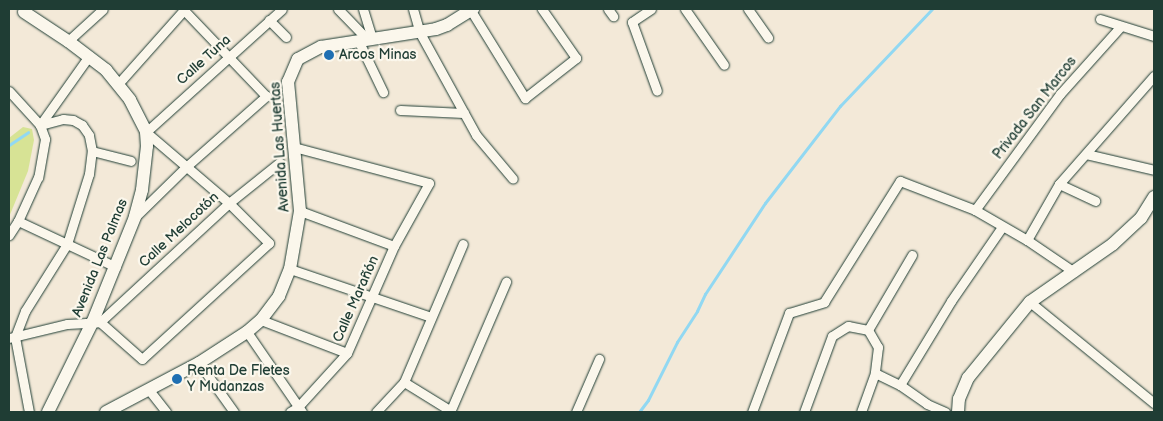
<!DOCTYPE html>
<html>
<head>
<meta charset="utf-8">
<style>
	body { margin:0 }
	#map { position:relative; width:1163px; height:421px; overflow:hidden; background:#f3e9d8; font-family:"Balsamiq Sans",sans-serif }
	div>[style] { position:absolute }
	.green>* { inset:0; background:#d7e395 }
	.stream>* { height:3px; margin:-1.5px; padding:0 1.5px; transform-origin:1.5px; border-radius:1.5px; background:#91d8f2 }
	.roads { filter:drop-shadow(0 0 1px #1f3d34) drop-shadow(0 0 1px #1f3d34) }
	.street>* { height:9px; margin:-4.5px; padding:0 4.5px; transform-origin:4.5px; border-radius:4.5px; background:#fbf7ec }
	.secondary>* { height:12px; margin:-6px; padding:0 6px; transform-origin:6px; border-radius:6px; background:#fbf7ec }
	.dots>* { width:14px; height:14px; translate:-50% -50%; box-sizing:border-box; border:2px solid #fbf7ec; border-radius:50% }
	span { translate:-50% -50%; white-space:nowrap; text-align:center; line-height:1.15; -webkit-text-stroke:4.5px #fbf7ec; paint-order:stroke }
	.poi-label { font-size:14px; color:#1f3d34 }
	.left { translate:0 -50%; text-align:left }
	.street-label { font-size:14px; color:#1f3d34 }
	.frame { position:absolute; inset:0; border:10px solid #1f3d34; pointer-events:none }
</style>
</head>
<body>
<div id="map">
	<div class="green">
		<div style="clip-path:polygon(23px 127px,32px 129px,34px 140px,28px 171px,9px 217px,9px 138px)"></div>
	</div>
	<div class="stream">
		<div style="left:9px;top:145px;width:23px;rotate:-34deg"></div>
		<div style="left:639px;top:412px;width:15px;rotate:-53deg"></div>
		<div style="left:648px;top:400px;width:65px;rotate:-63.4deg"></div>
		<div style="left:677px;top:342px;width:37px;rotate:-57deg"></div>
		<div style="left:697px;top:311px;width:19px;rotate:-65deg"></div>
		<div style="left:705px;top:294px;width:109px;rotate:-56.6deg"></div>
		<div style="left:765px;top:203px;width:123px;rotate:-52.3deg"></div>
		<div style="left:840px;top:106px;width:134px;rotate:-46.5deg"></div>
	</div>
	<div class="roads">
		<div class="street">
			<div style="left:338px;top:9px;width:42px;rotate:46deg"></div>
			<div style="left:363px;top:9px;width:30px;rotate:73deg"></div>
			<div style="left:413px;top:9px;width:25px;rotate:74deg"></div>
			<div style="left:420px;top:33px;width:116px;rotate:61.2deg"></div>
			<div style="left:476px;top:135px;width:57px;rotate:49.9deg"></div>
			<div style="left:470px;top:9px;width:105px;rotate:58.3deg"></div>
			<div style="left:525px;top:98px;width:65px;rotate:-38.1deg"></div>
			<div style="left:576px;top:58px;width:60px;rotate:-124.8deg"></div>
			<div style="left:608px;top:9px;width:9px;rotate:54deg"></div>
			<div style="left:651px;top:9px;width:23px;rotate:146deg"></div>
			<div style="left:632px;top:22px;width:73px;rotate:70.1deg"></div>
			<div style="left:685px;top:9px;width:68px;rotate:55.1deg"></div>
			<div style="left:748px;top:9px;width:35px;rotate:55deg"></div>
			<div style="left:1100px;top:19px;width:57px;rotate:17.5deg"></div>
			<div style="left:269px;top:20px;width:24px;rotate:45deg"></div>
			<div style="left:358px;top:40px;width:58px;rotate:64.3deg"></div>
			<div style="left:68px;top:41px;width:47px;rotate:-42.4deg"></div>
			<div style="left:118px;top:84px;width:99px;rotate:-48.3deg"></div>
			<div style="left:9px;top:91px;width:46px;rotate:47.6deg"></div>
			<div style="left:40px;top:125px;width:15px;rotate:70deg"></div>
			<div style="left:45px;top:139px;width:39px;rotate:100deg"></div>
			<div style="left:38px;top:177px;width:48px;rotate:114.4deg"></div>
			<div style="left:18px;top:221px;width:17px;rotate:123deg"></div>
			<div style="left:400px;top:110px;width:64px;rotate:2.7deg"></div>
			<div style="left:40px;top:125px;width:85px;rotate:-54.6deg"></div>
			<div style="left:92px;top:151px;width:40px;rotate:14.4deg"></div>
			<div style="left:1086px;top:154px;width:70px;rotate:13.2deg"></div>
			<div style="left:1059px;top:184px;width:40px;rotate:25deg"></div>
			<div style="left:975px;top:210px;width:144px;rotate:-53.8deg"></div>
			<div style="left:1060px;top:94px;width:91px;rotate:-48.1deg"></div>
			<div style="left:300px;top:211px;width:100px;rotate:20.4deg"></div>
			<div style="left:136px;top:216px;width:71px;rotate:-44.4deg"></div>
			<div style="left:187px;top:166px;width:106px;rotate:-41.5deg"></div>
			<div style="left:266px;top:96px;width:120px;rotate:-133.7deg"></div>
			<div style="left:18px;top:221px;width:108px;rotate:25.1deg"></div>
			<div style="left:1027px;top:240px;width:64px;rotate:-60.3deg"></div>
			<div style="left:1059px;top:184px;width:144px;rotate:-48.7deg"></div>
			<div style="left:290px;top:269px;width:149px;rotate:18.8deg"></div>
			<div style="left:1030px;top:302px;width:160px;rotate:39.2deg"></div>
			<div style="left:261px;top:320px;width:92px;rotate:21deg"></div>
			<div style="left:100px;top:322px;width:176px;rotate:-42.7deg"></div>
			<div style="left:229px;top:203px;width:65px;rotate:-38.8deg"></div>
			<div style="left:868px;top:330px;width:87px;rotate:-59.6deg"></div>
			<div style="left:247px;top:332px;width:97px;rotate:55.5deg"></div>
			<div style="left:9px;top:338px;width:60px;rotate:-13.6deg"></div>
			<div style="left:67px;top:324px;width:33px;rotate:-3deg"></div>
			<div style="left:100px;top:322px;width:56px;rotate:41.4deg"></div>
			<div style="left:142px;top:359px;width:172px;rotate:-42.4deg"></div>
			<div style="left:269px;top:243px;width:57px;rotate:-135deg"></div>
			<div style="left:229px;top:203px;width:109px;rotate:-139.5deg"></div>
			<div style="left:146px;top:132px;width:183px;rotate:-42.1deg"></div>
			<div style="left:199px;top:363px;width:60px;rotate:54.5deg"></div>
			<div style="left:875px;top:373px;width:28px;rotate:26deg"></div>
			<div style="left:900px;top:385px;width:33px;rotate:35deg"></div>
			<div style="left:927px;top:404px;width:20px;rotate:24deg"></div>
			<div style="left:404px;top:382px;width:55px;rotate:31.7deg"></div>
			<div style="left:900px;top:385px;width:98px;rotate:-58.7deg"></div>
			<div style="left:951px;top:301px;width:90px;rotate:-55.4deg"></div>
			<div style="left:149px;top:390px;width:28px;rotate:52deg"></div>
			<div style="left:29px;top:412px;width:76px;rotate:-100.6deg"></div>
			<div style="left:15px;top:337px;width:28px;rotate:-69deg"></div>
			<div style="left:25px;top:311px;width:79px;rotate:-57.9deg"></div>
			<div style="left:67px;top:244px;width:73px;rotate:-72.6deg"></div>
			<div style="left:89px;top:174px;width:23px;rotate:-83deg"></div>
			<div style="left:92px;top:151px;width:16px;rotate:-101deg"></div>
			<div style="left:89px;top:135px;width:12px;rotate:-125deg"></div>
			<div style="left:82px;top:125px;width:10px;rotate:-151deg"></div>
			<div style="left:73px;top:120px;width:10px;rotate:-174deg"></div>
			<div style="left:63px;top:119px;width:24px;rotate:165deg"></div>
			<div style="left:290px;top:412px;width:8px;rotate:-30deg"></div>
			<div style="left:297px;top:408px;width:74px;rotate:-47.7deg"></div>
			<div style="left:347px;top:353px;width:117px;rotate:-66.3deg"></div>
			<div style="left:394px;top:246px;width:72px;rotate:-60.9deg"></div>
			<div style="left:429px;top:183px;width:140px;rotate:-165.1deg"></div>
			<div style="left:376px;top:412px;width:41px;rotate:-47deg"></div>
			<div style="left:404px;top:382px;width:150px;rotate:-66.9deg"></div>
			<div style="left:450px;top:412px;width:142px;rotate:-66.7deg"></div>
			<div style="left:576px;top:412px;width:58px;rotate:-66.5deg"></div>
			<div style="left:752px;top:412px;width:106px;rotate:-69.5deg"></div>
			<div style="left:789px;top:313px;width:37px;rotate:-17deg"></div>
			<div style="left:824px;top:302px;width:143px;rotate:-57.9deg"></div>
			<div style="left:900px;top:181px;width:80px;rotate:21.1deg"></div>
			<div style="left:975px;top:210px;width:60px;rotate:30deg"></div>
			<div style="left:1027px;top:240px;width:57px;rotate:34.2deg"></div>
			<div style="left:804px;top:412px;width:81px;rotate:-69.8deg"></div>
			<div style="left:832px;top:336px;width:19px;rotate:-32deg"></div>
			<div style="left:848px;top:326px;width:20px;rotate:11deg"></div>
			<div style="left:868px;top:330px;width:20px;rotate:60deg"></div>
			<div style="left:878px;top:347px;width:26px;rotate:97deg"></div>
			<div style="left:875px;top:373px;width:41px;rotate:109.7deg"></div>
		</div>
		<div class="secondary">
			<div style="left:24px;top:12px;width:53px;rotate:33.4deg"></div>
			<div style="left:68px;top:41px;width:48px;rotate:37.3deg"></div>
			<div style="left:106px;top:70px;width:38px;rotate:51deg"></div>
			<div style="left:130px;top:100px;width:36px;rotate:63deg"></div>
			<div style="left:146px;top:132px;width:14px;rotate:86deg"></div>
			<div style="left:147px;top:146px;width:44px;rotate:96.5deg"></div>
			<div style="left:142px;top:190px;width:28px;rotate:105deg"></div>
			<div style="left:135px;top:217px;width:112px;rotate:112deg"></div>
			<div style="left:93px;top:321px;width:102px;rotate:116.3deg"></div>
			<div style="left:106px;top:412px;width:105px;rotate:-27.8deg"></div>
			<div style="left:199px;top:363px;width:57px;rotate:-32.9deg"></div>
			<div style="left:247px;top:332px;width:18px;rotate:-41deg"></div>
			<div style="left:261px;top:320px;width:30px;rotate:-53deg"></div>
			<div style="left:279px;top:296px;width:29px;rotate:-68deg"></div>
			<div style="left:290px;top:269px;width:59px;rotate:-80.2deg"></div>
			<div style="left:300px;top:211px;width:130px;rotate:-95.3deg"></div>
			<div style="left:288px;top:82px;width:25px;rotate:-67deg"></div>
			<div style="left:298px;top:59px;width:26px;rotate:-28deg"></div>
			<div style="left:321px;top:47px;width:116px;rotate:-8.9deg"></div>
			<div style="left:436px;top:29px;width:12px;rotate:-20deg"></div>
			<div style="left:447px;top:25px;width:31px;rotate:-32deg"></div>
			<div style="left:958px;top:412px;width:13px;rotate:-86deg"></div>
			<div style="left:959px;top:399px;width:23px;rotate:-67deg"></div>
			<div style="left:968px;top:378px;width:98px;rotate:-50.8deg"></div>
			<div style="left:1030px;top:302px;width:101px;rotate:-34.9deg"></div>
			<div style="left:1113px;top:244px;width:38px;rotate:-43deg"></div>
			<div style="left:1141px;top:218px;width:25px;rotate:-58deg"></div>
		</div>
	</div>
	<div class="dots">
		<div style="left:329px;top:55px;background:#1f6fb2"></div>
		<div style="left:177px;top:379px;background:#1f6fb2"></div>
	</div>
	<div class="poi-label">
		<span class="left" style="left:339px;top:55px">Arcos Minas</span>
		<span class="left" style="left:187px;top:379px">Renta De Fletes<br>Y Mudanzas</span>
	</div>
	<div class="street-label">
		<span style="left:204px;top:60px;rotate:-42deg">Calle Tuna</span>
		<span style="left:1035px;top:108px;rotate:-52deg">Privada San Marcos</span>
		<span style="left:280px;top:147px;rotate:-94deg">Avenida Las Huertas</span>
		<span style="left:179px;top:230px;rotate:-43deg">Calle Melocotón</span>
		<span style="left:100px;top:258px;rotate:-68deg">Avenida Las Palmas</span>
		<span style="left:356px;top:299px;rotate:-66deg">Calle Marañón</span>
	</div>
	<div class="frame"></div>
</div>
</body>
</html>
